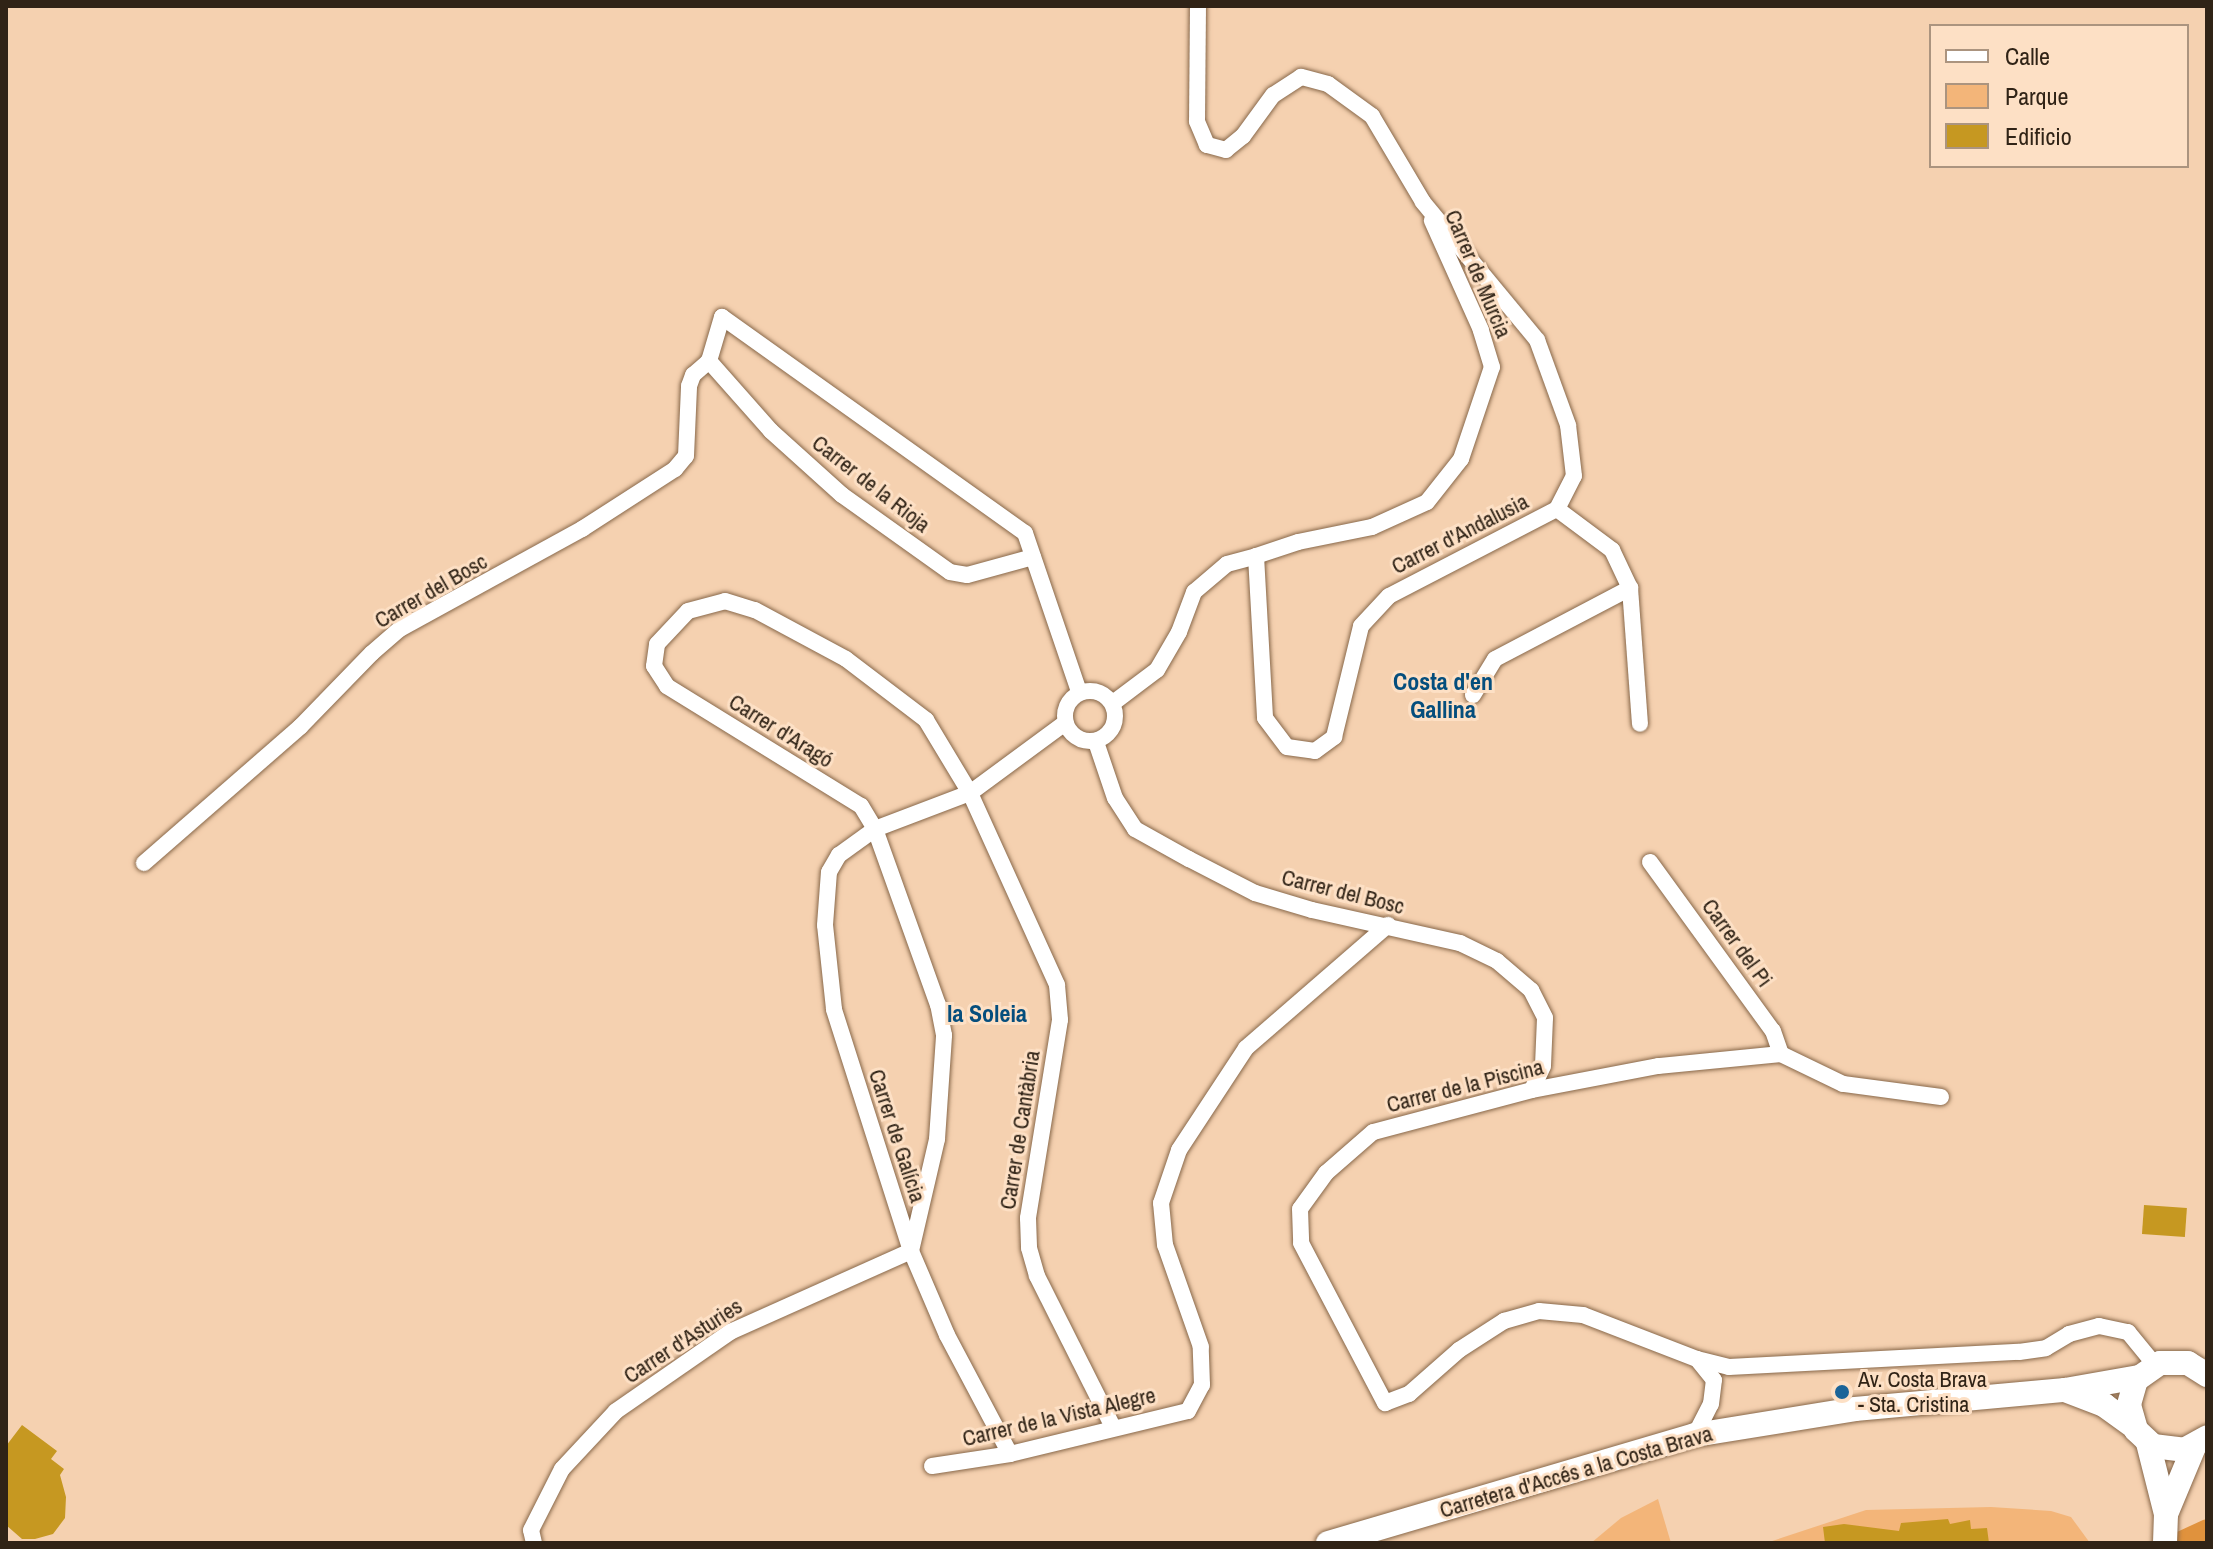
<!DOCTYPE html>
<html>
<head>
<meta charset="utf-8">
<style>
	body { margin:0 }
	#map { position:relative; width:2213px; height:1549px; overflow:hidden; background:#f5d1b0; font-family:"Archivo Narrow",sans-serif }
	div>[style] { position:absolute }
	.green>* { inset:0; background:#f3b579 }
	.forest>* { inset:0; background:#e0923d }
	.building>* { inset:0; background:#c69821; transform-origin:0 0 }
	.roads { filter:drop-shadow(0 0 2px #88684a) drop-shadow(0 0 2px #88684a) }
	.street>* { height:16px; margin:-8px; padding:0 8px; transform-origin:8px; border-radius:8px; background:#fff }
	.street>.ring { margin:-8px; padding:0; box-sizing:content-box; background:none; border:16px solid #fff; border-radius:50% }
	.secondary>* { height:24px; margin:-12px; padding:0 12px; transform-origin:12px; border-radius:12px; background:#fff }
	.dots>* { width:22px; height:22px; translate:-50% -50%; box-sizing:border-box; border:4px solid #fde0c5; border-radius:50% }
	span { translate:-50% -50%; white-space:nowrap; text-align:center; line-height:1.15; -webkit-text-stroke:6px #fde0c5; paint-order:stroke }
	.street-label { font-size:22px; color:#302316 }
	.poi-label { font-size:22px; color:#302316 }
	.left { translate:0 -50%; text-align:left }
	.neighbourhood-label { font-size:24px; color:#054e7d; font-weight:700 }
	.frame { position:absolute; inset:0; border:8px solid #302316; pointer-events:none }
	.legend { position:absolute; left:1929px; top:24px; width:260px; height:144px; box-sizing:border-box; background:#fde0c5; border:2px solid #ab947f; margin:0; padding:10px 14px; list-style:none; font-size:24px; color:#302316 }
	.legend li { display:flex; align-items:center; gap:16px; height:40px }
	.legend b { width:40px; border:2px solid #ab947f }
</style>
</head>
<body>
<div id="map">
	<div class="green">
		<div style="clip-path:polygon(1658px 1499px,1671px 1543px,1591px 1543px,1621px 1518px)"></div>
		<div style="clip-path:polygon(1991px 1507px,2051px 1511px,2071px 1517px,2090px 1543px,1766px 1543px,1866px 1510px)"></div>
	</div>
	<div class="forest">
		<div style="clip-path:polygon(2207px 1519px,2207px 1543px,2153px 1543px,2203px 1520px)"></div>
	</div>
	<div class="building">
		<div style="left:2144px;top:1205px;width:43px;height:29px;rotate:4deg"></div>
		<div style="clip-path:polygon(22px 1425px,57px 1451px,51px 1459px,64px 1469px,60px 1475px,66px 1497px,65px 1518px,53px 1534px,35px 1539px,22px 1539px,6px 1525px,6px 1446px)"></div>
		<div style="clip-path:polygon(1948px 1519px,1950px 1524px,1970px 1520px,1971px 1529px,1987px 1528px,1989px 1543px,1825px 1543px,1823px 1527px,1844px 1524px,1899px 1531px,1901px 1523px)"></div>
	</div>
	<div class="roads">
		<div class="street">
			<div style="left:1557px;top:509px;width:69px;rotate:36.7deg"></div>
			<div style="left:1612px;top:550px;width:42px;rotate:64.7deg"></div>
			<div style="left:1630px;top:588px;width:136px;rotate:85.8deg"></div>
			<div style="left:1256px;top:556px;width:44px;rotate:-18.4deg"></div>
			<div style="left:1298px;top:542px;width:76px;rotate:-11.5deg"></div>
			<div style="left:1372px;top:527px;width:60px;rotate:-24.4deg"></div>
			<div style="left:1427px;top:502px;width:55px;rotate:-51.7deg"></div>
			<div style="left:1461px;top:459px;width:97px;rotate:-71.4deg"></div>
			<div style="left:1492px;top:367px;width:39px;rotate:-107deg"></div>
			<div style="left:1481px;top:330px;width:120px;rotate:-114.2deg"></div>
			<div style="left:1033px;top:557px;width:68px;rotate:164.7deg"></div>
			<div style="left:967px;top:575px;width:17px;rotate:-170deg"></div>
			<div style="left:950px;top:572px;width:133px;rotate:-144.5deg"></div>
			<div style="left:842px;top:495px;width:96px;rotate:-138deg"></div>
			<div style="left:771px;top:431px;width:94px;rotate:-131.5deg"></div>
			<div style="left:709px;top:361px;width:46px;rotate:-73.5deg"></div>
			<div style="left:722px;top:317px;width:372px;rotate:35.5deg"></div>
			<div style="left:1025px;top:533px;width:168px;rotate:71.2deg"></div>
			<div class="ring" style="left:1065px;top:691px;width:34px;height:34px"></div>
			<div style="left:1473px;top:695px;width:42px;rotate:-58.6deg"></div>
			<div style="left:1495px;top:659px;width:153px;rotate:-27.7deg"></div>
			<div style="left:1113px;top:703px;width:55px;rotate:-36.9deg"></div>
			<div style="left:1157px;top:670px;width:44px;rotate:-59.9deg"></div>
			<div style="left:1179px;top:632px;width:43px;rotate:-69.4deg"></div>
			<div style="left:1194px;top:592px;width:43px;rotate:-40.3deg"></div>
			<div style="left:1227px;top:564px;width:30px;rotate:-15deg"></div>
			<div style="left:1256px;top:556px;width:162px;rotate:86.8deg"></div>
			<div style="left:1265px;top:718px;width:36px;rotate:53deg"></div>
			<div style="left:1287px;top:747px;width:28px;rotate:8deg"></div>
			<div style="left:1315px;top:751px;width:24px;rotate:-36deg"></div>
			<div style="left:1334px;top:737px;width:114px;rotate:-76.3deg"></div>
			<div style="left:1361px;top:626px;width:41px;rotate:-47deg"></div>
			<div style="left:1389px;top:596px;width:189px;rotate:-27.4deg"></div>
			<div style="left:1557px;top:509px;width:37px;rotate:-63deg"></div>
			<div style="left:1574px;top:476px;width:51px;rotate:-96.7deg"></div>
			<div style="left:1568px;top:425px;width:90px;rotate:-110deg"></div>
			<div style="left:1537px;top:340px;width:179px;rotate:-129.6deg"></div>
			<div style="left:1423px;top:202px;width:100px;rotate:-120.7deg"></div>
			<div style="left:1372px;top:116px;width:54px;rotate:-144deg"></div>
			<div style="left:1328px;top:84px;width:28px;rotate:-165deg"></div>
			<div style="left:1301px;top:77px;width:33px;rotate:147deg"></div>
			<div style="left:1273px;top:95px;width:51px;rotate:126.2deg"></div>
			<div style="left:1243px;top:136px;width:22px;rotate:141deg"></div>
			<div style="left:1226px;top:150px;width:20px;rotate:-165deg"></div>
			<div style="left:1207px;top:145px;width:26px;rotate:-113deg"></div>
			<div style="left:1197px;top:121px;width:115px;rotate:-89.5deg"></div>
			<div style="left:1096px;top:742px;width:59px;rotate:71.3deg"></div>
			<div style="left:1115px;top:798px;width:37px;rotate:57deg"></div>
			<div style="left:1135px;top:829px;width:62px;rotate:29.1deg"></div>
			<div style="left:1189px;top:859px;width:74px;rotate:27.3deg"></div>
			<div style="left:1255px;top:893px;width:59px;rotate:16.6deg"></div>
			<div style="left:1312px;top:910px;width:152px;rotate:12.6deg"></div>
			<div style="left:1460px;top:943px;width:41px;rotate:25.9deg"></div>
			<div style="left:1497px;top:961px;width:45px;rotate:40.5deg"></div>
			<div style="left:1531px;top:990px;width:31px;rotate:63deg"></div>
			<div style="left:1545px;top:1018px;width:48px;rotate:92.4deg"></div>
			<div style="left:1543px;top:1066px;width:26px;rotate:115deg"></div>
			<div style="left:1650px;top:862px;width:209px;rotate:54deg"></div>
			<div style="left:1773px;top:1031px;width:24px;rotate:71deg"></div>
			<div style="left:144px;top:863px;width:207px;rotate:-41.1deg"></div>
			<div style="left:300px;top:727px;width:103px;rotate:-45.8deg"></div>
			<div style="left:372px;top:653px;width:37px;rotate:-41deg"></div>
			<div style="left:400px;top:629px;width:208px;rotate:-28.8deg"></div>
			<div style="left:582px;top:529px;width:111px;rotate:-32.8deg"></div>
			<div style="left:675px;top:469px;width:17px;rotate:-50deg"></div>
			<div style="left:686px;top:456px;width:70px;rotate:-87.5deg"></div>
			<div style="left:689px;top:386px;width:12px;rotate:-70deg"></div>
			<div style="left:693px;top:375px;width:21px;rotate:-41deg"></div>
			<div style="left:1941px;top:1097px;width:99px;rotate:-172.4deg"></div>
			<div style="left:1843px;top:1084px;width:69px;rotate:-154.2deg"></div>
			<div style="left:1781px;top:1054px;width:124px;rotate:174.4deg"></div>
			<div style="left:1658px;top:1066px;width:128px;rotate:169.2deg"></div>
			<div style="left:1532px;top:1090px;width:164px;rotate:165.2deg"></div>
			<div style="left:1373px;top:1132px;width:62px;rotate:138.9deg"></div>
			<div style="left:1326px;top:1173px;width:44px;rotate:125.8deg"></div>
			<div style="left:1300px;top:1209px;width:34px;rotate:88deg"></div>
			<div style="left:1301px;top:1243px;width:181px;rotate:62.3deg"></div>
			<div style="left:1385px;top:1403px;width:26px;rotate:-21deg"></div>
			<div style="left:1409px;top:1394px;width:67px;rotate:-41.3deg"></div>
			<div style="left:1459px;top:1350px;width:54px;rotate:-32.8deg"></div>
			<div style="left:1504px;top:1321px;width:36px;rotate:-16deg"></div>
			<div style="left:1539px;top:1311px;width:44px;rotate:5.2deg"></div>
			<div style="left:1583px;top:1315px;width:122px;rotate:21.1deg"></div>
			<div style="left:1697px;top:1359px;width:33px;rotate:14deg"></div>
			<div style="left:1729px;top:1367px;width:290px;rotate:-3deg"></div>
			<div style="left:2019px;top:1352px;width:27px;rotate:-8deg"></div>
			<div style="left:2046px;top:1348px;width:27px;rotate:-31deg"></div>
			<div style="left:2069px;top:1334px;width:31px;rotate:-15deg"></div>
			<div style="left:2099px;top:1326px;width:30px;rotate:12deg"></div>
			<div style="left:2128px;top:1332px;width:43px;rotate:50.7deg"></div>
			<div style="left:1695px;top:1435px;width:35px;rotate:-63deg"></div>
			<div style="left:1711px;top:1404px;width:24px;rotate:-83deg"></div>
			<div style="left:1714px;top:1380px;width:27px;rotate:-129deg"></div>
			<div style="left:1010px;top:1454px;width:135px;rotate:-117.9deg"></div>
			<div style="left:947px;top:1335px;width:91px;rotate:-113.2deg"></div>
			<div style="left:911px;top:1251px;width:254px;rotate:-107.7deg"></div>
			<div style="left:834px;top:1009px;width:84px;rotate:-96.1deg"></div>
			<div style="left:825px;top:925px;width:53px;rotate:-85.7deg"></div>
			<div style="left:829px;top:872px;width:20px;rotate:-60deg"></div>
			<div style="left:839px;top:855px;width:44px;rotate:-35.8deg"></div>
			<div style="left:875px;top:829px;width:102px;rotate:-20.8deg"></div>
			<div style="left:970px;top:793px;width:118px;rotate:-36.4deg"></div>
			<div style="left:932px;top:1466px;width:79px;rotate:-8.7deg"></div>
			<div style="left:1010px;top:1454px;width:183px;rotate:-13.6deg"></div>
			<div style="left:1188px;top:1411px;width:30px;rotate:-62deg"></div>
			<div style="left:1202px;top:1385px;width:38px;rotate:-92deg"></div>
			<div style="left:1201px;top:1347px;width:108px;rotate:-109.4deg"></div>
			<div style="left:1165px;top:1245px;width:42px;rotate:-95.4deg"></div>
			<div style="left:1161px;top:1203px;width:56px;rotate:-71.2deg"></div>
			<div style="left:1179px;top:1150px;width:122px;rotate:-56.7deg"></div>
			<div style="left:1246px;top:1048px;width:188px;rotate:-40.9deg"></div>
			<div style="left:534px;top:1543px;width:13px;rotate:-103deg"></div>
			<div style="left:531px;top:1530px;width:68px;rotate:-63.1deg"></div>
			<div style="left:562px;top:1469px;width:79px;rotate:-47deg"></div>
			<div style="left:616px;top:1411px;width:139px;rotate:-34.7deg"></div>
			<div style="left:730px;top:1332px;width:198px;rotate:-24.1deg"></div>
			<div style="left:911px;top:1251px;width:115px;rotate:-76.9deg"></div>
			<div style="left:937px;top:1139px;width:104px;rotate:-86.1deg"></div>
			<div style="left:944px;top:1035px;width:31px;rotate:-101deg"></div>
			<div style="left:938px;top:1005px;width:187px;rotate:-109.7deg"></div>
			<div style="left:875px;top:829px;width:27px;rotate:-121deg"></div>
			<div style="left:861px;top:806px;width:228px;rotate:-148.3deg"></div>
			<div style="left:667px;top:686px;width:24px;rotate:-123deg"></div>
			<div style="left:654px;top:666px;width:22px;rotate:-82deg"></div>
			<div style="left:657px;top:644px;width:45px;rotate:-46.8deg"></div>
			<div style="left:688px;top:611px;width:38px;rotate:-15deg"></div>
			<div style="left:725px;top:601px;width:31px;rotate:17deg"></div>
			<div style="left:755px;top:610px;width:103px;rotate:28.3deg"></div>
			<div style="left:846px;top:659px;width:101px;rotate:37.3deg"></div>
			<div style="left:926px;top:720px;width:85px;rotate:58.9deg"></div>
			<div style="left:970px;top:793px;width:211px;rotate:65.6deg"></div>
			<div style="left:1057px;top:985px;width:35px;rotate:85deg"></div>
			<div style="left:1060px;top:1020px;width:201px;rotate:99.2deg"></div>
			<div style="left:1028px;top:1218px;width:30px;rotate:88deg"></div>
			<div style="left:1029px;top:1248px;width:29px;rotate:74deg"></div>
			<div style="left:1037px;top:1276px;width:169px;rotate:63.3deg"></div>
		</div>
		<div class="secondary">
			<div style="left:2207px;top:1375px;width:22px;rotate:-148deg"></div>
			<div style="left:2188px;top:1363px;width:28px;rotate:180deg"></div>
			<div style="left:2160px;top:1363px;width:29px;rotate:145deg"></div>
			<div style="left:2136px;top:1380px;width:26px;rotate:106deg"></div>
			<div style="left:2129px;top:1405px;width:26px;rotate:74deg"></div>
			<div style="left:2136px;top:1430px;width:23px;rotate:43deg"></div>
			<div style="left:2153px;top:1446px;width:31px;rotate:7deg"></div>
			<div style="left:2184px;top:1450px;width:26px;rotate:-29deg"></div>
			<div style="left:2065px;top:1390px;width:42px;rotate:21deg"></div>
			<div style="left:2104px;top:1405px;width:36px;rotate:36deg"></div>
			<div style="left:2148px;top:1443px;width:73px;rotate:75.8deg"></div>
			<div style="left:2166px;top:1514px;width:29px;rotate:92deg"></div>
			<div style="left:2166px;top:1514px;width:73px;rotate:-67.3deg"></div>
			<div style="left:1328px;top:1543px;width:383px;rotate:-16.4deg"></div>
			<div style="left:1695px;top:1435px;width:162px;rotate:-9.2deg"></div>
			<div style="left:1855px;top:1409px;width:211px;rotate:-5.2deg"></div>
			<div style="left:2065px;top:1390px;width:75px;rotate:-10deg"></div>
		</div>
	</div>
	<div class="dots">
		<div style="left:1842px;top:1392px;background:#1b6498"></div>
	</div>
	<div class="street-label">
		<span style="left:1478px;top:274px;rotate:67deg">Carrer de Murcia</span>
		<span style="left:871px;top:484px;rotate:38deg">Carrer de la Rioja</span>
		<span style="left:1460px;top:534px;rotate:-27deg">Carrer d'Andalusia</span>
		<span style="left:431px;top:591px;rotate:-30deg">Carrer del Bosc</span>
		<span style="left:781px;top:731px;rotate:32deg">Carrer d'Aragó</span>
		<span style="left:1343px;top:892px;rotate:14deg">Carrer del Bosc</span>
		<span style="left:1737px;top:943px;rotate:54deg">Carrer del Pi</span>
		<span style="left:1465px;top:1086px;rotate:-14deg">Carrer de la Piscina</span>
		<span style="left:1020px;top:1130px;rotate:-81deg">Carrer de Cantàbria</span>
		<span style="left:897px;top:1136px;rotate:72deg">Carrer de Galícia</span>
		<span style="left:683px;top:1341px;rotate:-33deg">Carrer d'Asturies</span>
		<span style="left:1059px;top:1417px;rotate:-13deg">Carrer de la Vista Alegre</span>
		<span style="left:1576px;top:1472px;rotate:-16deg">Carretera d'Accés a la Costa Brava</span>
	</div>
	<div class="poi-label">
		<span class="left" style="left:1858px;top:1392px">Av. Costa Brava<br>- Sta. Cristina</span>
	</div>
	<div class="neighbourhood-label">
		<span style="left:1443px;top:696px">Costa d'en<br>Gallina</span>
		<span style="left:987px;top:1014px">la Soleia</span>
	</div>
	<div class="frame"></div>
	<ul class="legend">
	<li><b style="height:10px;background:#fff"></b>Calle</li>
	<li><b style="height:22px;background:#f3b579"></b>Parque</li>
	<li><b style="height:22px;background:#c69821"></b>Edificio</li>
	</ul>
</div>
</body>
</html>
